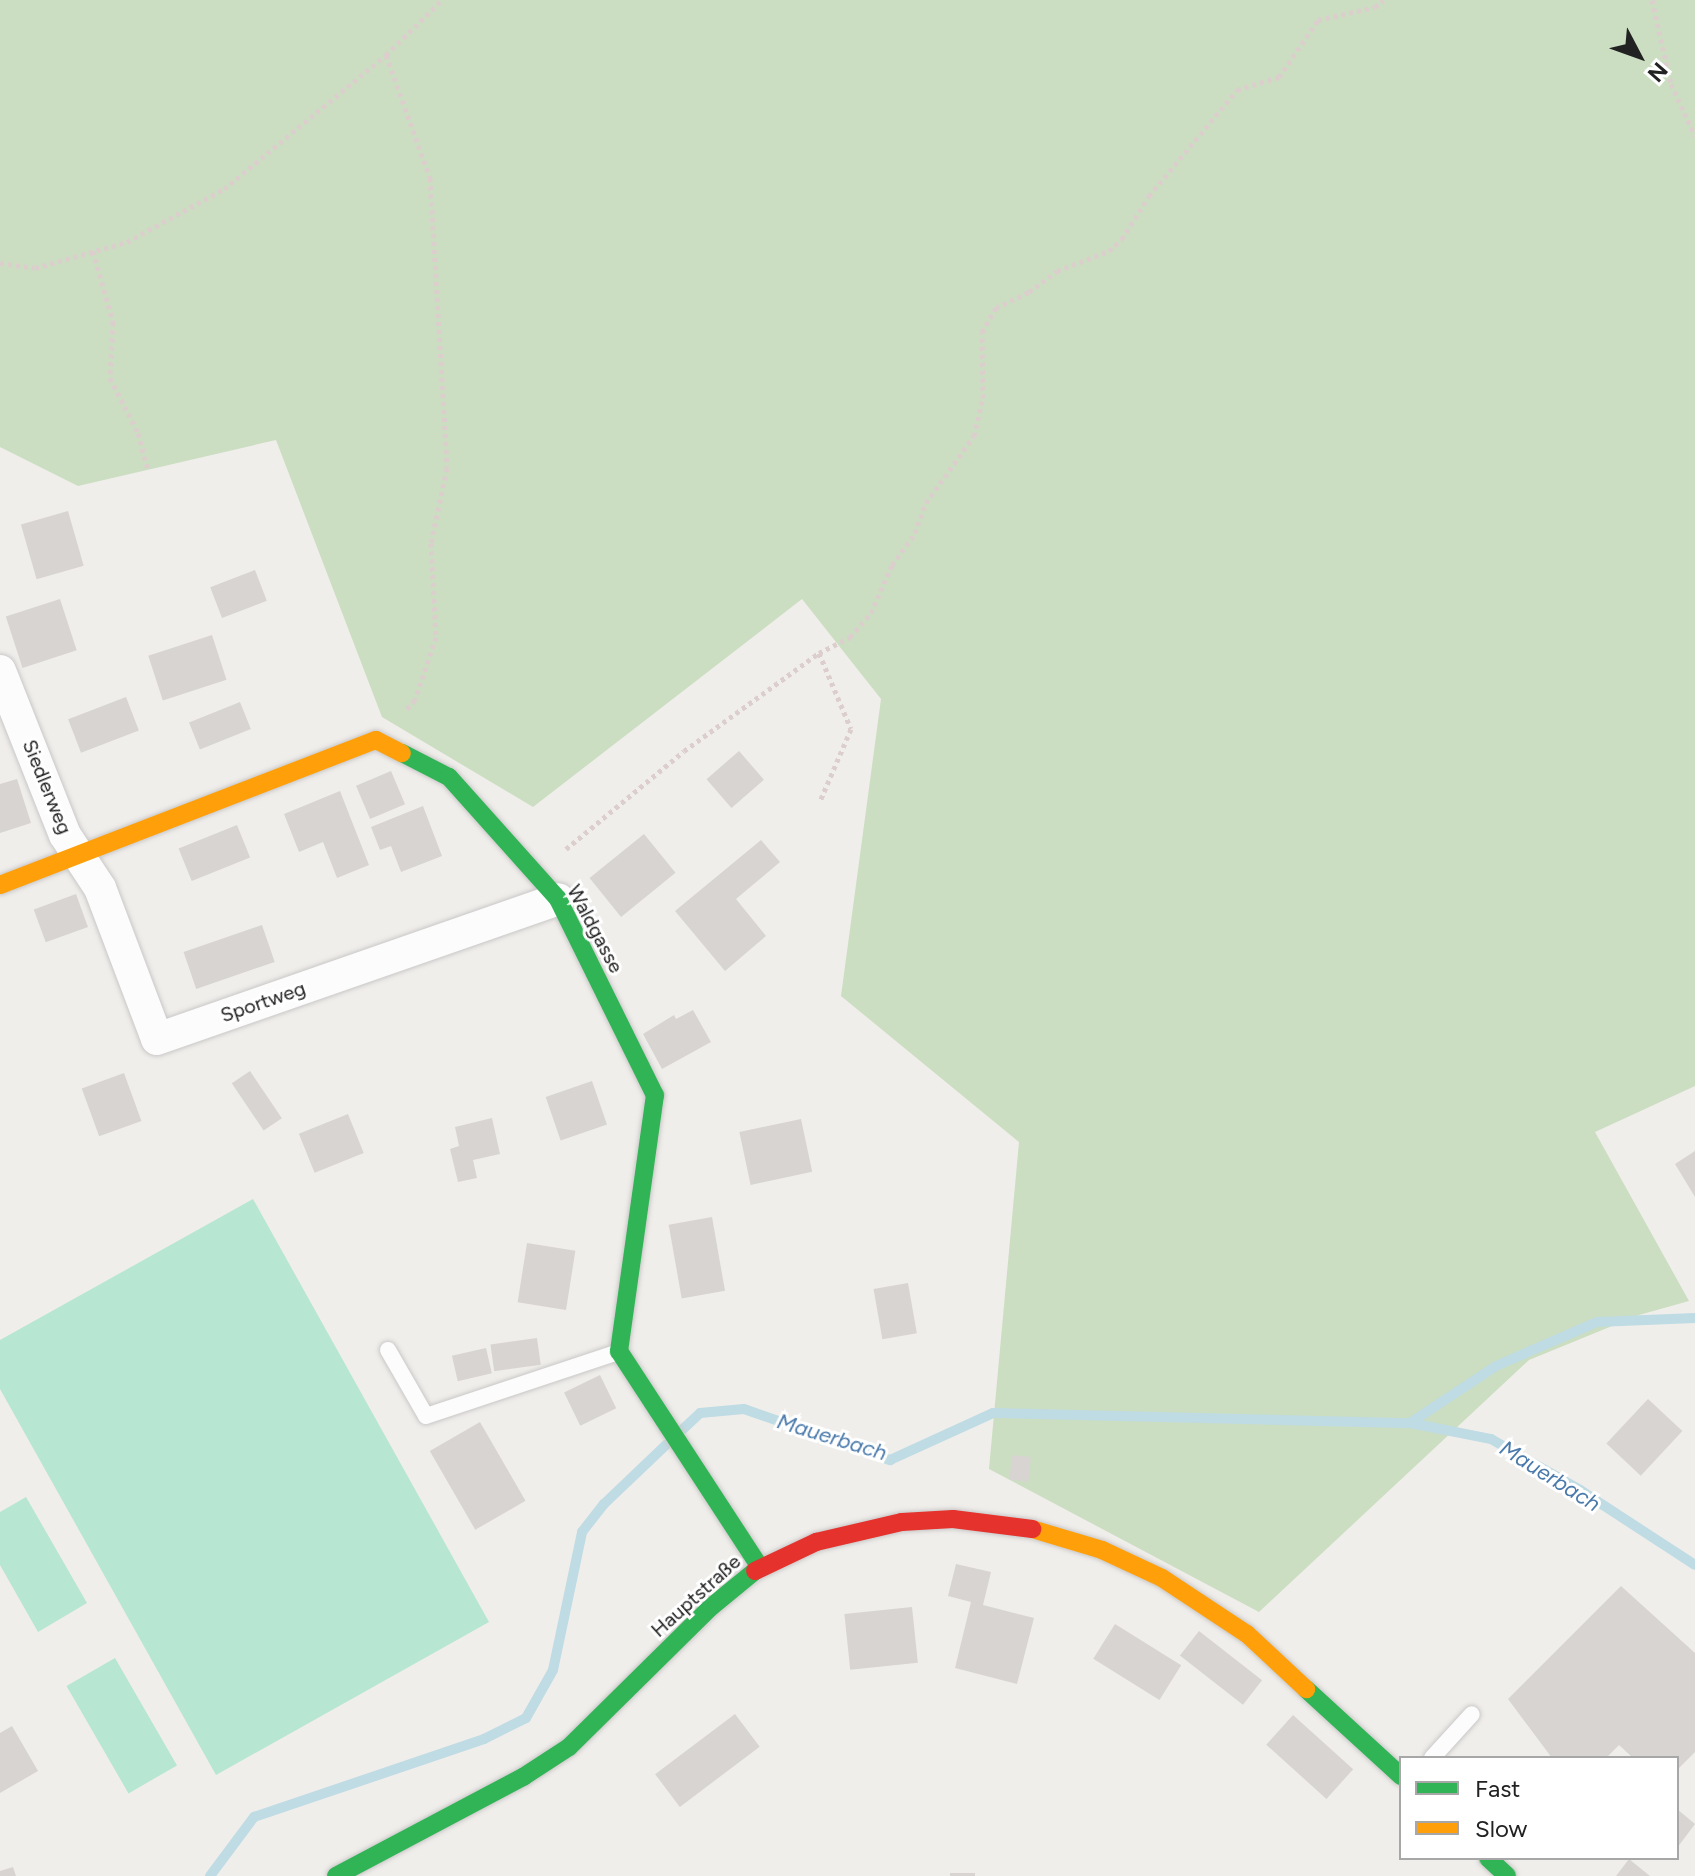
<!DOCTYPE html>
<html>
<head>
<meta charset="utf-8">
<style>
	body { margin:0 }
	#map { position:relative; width:1695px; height:1876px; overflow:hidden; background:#f0eeeb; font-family:Figtree,sans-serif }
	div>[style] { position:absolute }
	.forest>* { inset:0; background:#cbdec1 }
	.pitch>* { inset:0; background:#b7e6d2; transform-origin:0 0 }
	.stream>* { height:10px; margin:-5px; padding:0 5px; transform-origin:5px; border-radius:5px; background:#bfdbe3 }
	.building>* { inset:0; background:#d7d4d2; transform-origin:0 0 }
	.path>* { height:5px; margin-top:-2.5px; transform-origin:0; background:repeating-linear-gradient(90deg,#dccecd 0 4px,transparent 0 8px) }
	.roads { filter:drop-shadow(0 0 2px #c9c8c7) drop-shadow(0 0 2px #c9c8c7) }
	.lane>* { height:16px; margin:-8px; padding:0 8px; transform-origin:8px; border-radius:8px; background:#fdfcfc }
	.street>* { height:32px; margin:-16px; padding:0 16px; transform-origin:16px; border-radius:16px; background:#fdfcfc }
	.fast>* { height:18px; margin:-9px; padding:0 9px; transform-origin:9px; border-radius:9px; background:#30b455 }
	.slow>* { height:18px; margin:-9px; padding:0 9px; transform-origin:9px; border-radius:9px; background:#ff9f0a }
	.jam>* { height:18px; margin:-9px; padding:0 9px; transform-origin:9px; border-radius:9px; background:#e5322d }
	span { translate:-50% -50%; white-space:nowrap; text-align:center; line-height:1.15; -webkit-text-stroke:6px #fff; paint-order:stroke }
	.street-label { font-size:20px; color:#222 }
	.water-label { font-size:22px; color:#4a7aab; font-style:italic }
	.legend { position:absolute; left:1399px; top:1756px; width:280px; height:104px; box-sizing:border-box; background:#fff; border:2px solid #a7a7a7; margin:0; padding:10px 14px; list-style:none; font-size:24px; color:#222 }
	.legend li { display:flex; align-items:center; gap:16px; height:40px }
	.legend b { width:40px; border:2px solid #a7a7a7 }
	.north { position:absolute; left:1599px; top:16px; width:80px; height:80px; -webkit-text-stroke:6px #fff; paint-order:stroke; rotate:131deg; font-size:22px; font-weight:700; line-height:32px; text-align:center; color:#222 }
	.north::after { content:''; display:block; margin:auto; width:28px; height:36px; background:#222; clip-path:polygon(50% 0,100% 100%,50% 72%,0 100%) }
</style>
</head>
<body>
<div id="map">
	<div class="forest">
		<div style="clip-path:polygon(0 0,1695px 0,1695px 1086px,1595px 1132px,1689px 1301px,1639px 1315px,1529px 1360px,1259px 1612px,989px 1469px,1019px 1142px,841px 996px,881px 699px,802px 599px,533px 807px,382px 717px,276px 440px,78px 486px,0 447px)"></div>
	</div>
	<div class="pitch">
		<div style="clip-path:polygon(253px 1199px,489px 1622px,216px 1775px,0 1389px,0 1340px)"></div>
		<div style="clip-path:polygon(26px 1497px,87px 1603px,38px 1632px,0 1565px,0 1512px)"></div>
		<div style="left:115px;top:1658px;width:124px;height:56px;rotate:60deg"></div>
	</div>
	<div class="stream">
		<div style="left:1410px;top:1423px;width:103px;rotate:-33.5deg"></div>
		<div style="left:1496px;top:1366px;width:110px;rotate:-23.5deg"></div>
		<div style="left:1597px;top:1322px;width:98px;rotate:-2.3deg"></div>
		<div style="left:683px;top:1429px;width:23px;rotate:-43deg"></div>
		<div style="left:700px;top:1413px;width:44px;rotate:-5.2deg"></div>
		<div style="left:744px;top:1409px;width:155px;rotate:19.3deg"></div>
		<div style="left:890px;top:1460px;width:113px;rotate:-24.5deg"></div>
		<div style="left:993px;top:1413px;width:417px;rotate:1.4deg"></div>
		<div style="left:1410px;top:1423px;width:83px;rotate:11.2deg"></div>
		<div style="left:1491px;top:1439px;width:103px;rotate:29.8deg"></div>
		<div style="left:1580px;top:1490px;width:137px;rotate:33.1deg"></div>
		<div style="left:210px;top:1876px;width:74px;rotate:-53.3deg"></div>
		<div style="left:254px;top:1817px;width:243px;rotate:-18.7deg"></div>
		<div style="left:484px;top:1739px;width:47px;rotate:-26.6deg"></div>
		<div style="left:526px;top:1718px;width:55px;rotate:-60.6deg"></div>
		<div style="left:553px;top:1670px;width:141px;rotate:-78.1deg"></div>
		<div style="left:582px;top:1532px;width:36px;rotate:-52deg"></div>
		<div style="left:604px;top:1504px;width:86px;rotate:-43.6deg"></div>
	</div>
	<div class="building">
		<div style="left:68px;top:511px;width:57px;height:49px;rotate:74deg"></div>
		<div style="left:255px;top:570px;width:33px;height:48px;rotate:69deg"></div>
		<div style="left:60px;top:599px;width:54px;height:57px;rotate:72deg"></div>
		<div style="left:212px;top:635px;width:47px;height:67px;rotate:72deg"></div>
		<div style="left:126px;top:697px;width:36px;height:62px;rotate:69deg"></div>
		<div style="left:240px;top:702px;width:29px;height:55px;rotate:68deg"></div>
		<div style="left:739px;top:751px;width:38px;height:43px;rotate:49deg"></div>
		<div style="left:391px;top:771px;width:36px;height:38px;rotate:67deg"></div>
		<div style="clip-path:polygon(17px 779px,31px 823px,0 833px,0 784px)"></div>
		<div style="clip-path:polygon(340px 791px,369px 865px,337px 878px,323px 842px,299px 852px,284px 814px)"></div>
		<div style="clip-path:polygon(423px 806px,442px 856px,401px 872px,391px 846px,380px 850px,371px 827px)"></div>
		<div style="left:237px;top:825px;width:35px;height:63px;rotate:68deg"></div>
		<div style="left:644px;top:834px;width:50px;height:70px;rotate:51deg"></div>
		<div style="clip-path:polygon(761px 840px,780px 862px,736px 899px,766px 936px,725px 971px,675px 911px)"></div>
		<div style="left:76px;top:894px;width:35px;height:45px;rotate:70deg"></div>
		<div style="left:262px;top:925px;width:39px;height:83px;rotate:71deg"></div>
		<div style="clip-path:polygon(693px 1010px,711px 1042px,662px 1069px,643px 1034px,674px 1015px,676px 1019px)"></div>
		<div style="left:250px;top:1071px;width:57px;height:22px;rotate:56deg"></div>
		<div style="left:124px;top:1073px;width:51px;height:45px;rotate:70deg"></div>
		<div style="left:592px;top:1081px;width:46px;height:49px;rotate:71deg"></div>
		<div style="left:348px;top:1114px;width:42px;height:53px;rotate:68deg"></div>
		<div style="clip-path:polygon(492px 1118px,500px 1154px,473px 1160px,477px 1178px,458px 1182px,450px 1149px,459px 1146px,455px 1127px)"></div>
		<div style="left:801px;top:1119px;width:54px;height:63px;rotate:78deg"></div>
		<div style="clip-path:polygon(1695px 1151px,1695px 1197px,1675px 1164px)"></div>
		<div style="left:712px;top:1217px;width:75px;height:44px;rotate:80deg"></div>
		<div style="left:527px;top:1243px;width:49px;height:60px;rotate:9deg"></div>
		<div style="left:908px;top:1283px;width:51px;height:35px;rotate:80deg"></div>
		<div style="left:537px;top:1338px;width:27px;height:47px;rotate:82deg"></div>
		<div style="left:486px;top:1348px;width:26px;height:35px;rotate:77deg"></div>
		<div style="left:600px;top:1375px;width:37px;height:40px;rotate:64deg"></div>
		<div style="left:1648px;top:1399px;width:47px;height:61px;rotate:43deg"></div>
		<div style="left:480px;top:1422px;width:91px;height:58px;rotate:60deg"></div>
		<div style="left:1012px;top:1455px;width:19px;height:25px;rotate:6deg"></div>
		<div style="clip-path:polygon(956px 1564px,991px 1572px,983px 1605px,1034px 1618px,1017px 1684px,955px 1668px,971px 1602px,948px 1596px)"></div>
		<div style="clip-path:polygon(1621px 1586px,1695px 1653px,1695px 1752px,1677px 1770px,1677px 1758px,1633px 1758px,1619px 1745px,1606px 1758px,1552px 1758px,1508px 1699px)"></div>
		<div style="left:912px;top:1607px;width:56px;height:68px;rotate:84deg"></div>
		<div style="left:1115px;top:1624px;width:78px;height:41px;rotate:32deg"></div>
		<div style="left:1199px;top:1631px;width:80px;height:31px;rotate:38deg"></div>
		<div style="left:735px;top:1714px;width:41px;height:100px;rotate:53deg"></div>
		<div style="left:1293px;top:1715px;width:81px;height:40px;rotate:42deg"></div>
		<div style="clip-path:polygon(12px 1726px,38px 1771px,0 1793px,0 1733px)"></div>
		<div style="clip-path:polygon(1677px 1809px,1695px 1824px,1677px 1848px)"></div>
		<div style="clip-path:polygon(1629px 1859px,1650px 1876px,1616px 1876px)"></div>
		<div style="clip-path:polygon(13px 1867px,16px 1876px,0 1876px,0 1871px)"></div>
		<div style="left:950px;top:1873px;width:25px;height:3px"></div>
	</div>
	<div class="path">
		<div style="left:1652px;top:0;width:86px;rotate:77.3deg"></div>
		<div style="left:1671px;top:84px;width:57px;rotate:65.2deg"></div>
		<div style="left:386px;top:55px;width:131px;rotate:70.3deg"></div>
		<div style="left:430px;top:178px;width:290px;rotate:86.6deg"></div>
		<div style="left:447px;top:468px;width:77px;rotate:102deg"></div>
		<div style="left:431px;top:543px;width:94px;rotate:87deg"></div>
		<div style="left:436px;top:637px;width:66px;rotate:108.4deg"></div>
		<div style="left:415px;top:700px;width:16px;rotate:133deg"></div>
		<div style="left:93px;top:251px;width:74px;rotate:74.3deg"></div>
		<div style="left:113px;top:322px;width:56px;rotate:93.1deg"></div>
		<div style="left:110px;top:378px;width:62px;rotate:63deg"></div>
		<div style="left:138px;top:433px;width:38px;rotate:75deg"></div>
		<div style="left:0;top:263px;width:35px;rotate:8deg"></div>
		<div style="left:35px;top:268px;width:96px;rotate:-15.8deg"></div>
		<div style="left:127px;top:242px;width:111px;rotate:-28.7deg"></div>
		<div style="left:224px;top:189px;width:210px;rotate:-39.6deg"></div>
		<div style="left:386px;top:55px;width:78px;rotate:-44.5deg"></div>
		<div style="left:819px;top:653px;width:82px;rotate:67.2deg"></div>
		<div style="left:851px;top:729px;width:78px;rotate:113.3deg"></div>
		<div style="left:566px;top:849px;width:153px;rotate:-39.7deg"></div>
		<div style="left:684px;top:751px;width:167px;rotate:-36deg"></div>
		<div style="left:819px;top:653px;width:35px;rotate:-27deg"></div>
		<div style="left:850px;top:637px;width:32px;rotate:-49deg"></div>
		<div style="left:871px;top:613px;width:52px;rotate:-66.4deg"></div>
		<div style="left:892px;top:565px;width:39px;rotate:-54deg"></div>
		<div style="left:915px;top:533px;width:32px;rotate:-70deg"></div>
		<div style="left:926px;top:503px;width:82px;rotate:-54.4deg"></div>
		<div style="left:974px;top:436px;width:39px;rotate:-77deg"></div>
		<div style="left:983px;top:398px;width:66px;rotate:-90.9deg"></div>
		<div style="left:982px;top:332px;width:28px;rotate:-60deg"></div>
		<div style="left:996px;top:308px;width:37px;rotate:-26deg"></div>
		<div style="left:1029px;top:292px;width:35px;rotate:-37deg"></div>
		<div style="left:1057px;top:271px;width:56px;rotate:-21deg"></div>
		<div style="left:1109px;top:251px;width:18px;rotate:-43deg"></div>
		<div style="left:1122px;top:239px;width:51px;rotate:-57.9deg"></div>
		<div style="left:1149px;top:196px;width:138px;rotate:-50.3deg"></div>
		<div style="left:1237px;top:90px;width:44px;rotate:-17.2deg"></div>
		<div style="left:1279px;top:77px;width:69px;rotate:-55.6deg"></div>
		<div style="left:1318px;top:20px;width:58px;rotate:-12.8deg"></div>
		<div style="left:1375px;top:7px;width:11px;rotate:-38deg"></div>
	</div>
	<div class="roads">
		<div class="lane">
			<div style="left:388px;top:1350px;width:76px;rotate:60.1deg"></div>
			<div style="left:426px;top:1416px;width:202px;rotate:-18.4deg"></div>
			<div style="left:1432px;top:1758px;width:59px;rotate:-47.7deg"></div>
		</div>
		<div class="street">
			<div style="left:0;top:671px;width:176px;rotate:68.4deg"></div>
			<div style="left:65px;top:835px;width:64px;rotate:56.6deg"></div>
			<div style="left:100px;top:888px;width:161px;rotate:69.3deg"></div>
			<div style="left:157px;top:1039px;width:425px;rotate:-19.2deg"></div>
		</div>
		<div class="fast">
			<div style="left:402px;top:753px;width:53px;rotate:27.1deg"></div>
			<div style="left:449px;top:777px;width:164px;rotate:48.2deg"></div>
			<div style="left:558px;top:899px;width:219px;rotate:63.7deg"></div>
			<div style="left:655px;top:1095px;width:259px;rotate:98deg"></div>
			<div style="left:619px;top:1351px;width:258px;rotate:56.9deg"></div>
			<div style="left:1306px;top:1689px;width:129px;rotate:42.5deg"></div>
			<div style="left:1488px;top:1858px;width:26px;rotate:43deg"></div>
			<div style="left:336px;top:1876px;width:212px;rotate:-27.9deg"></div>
			<div style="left:523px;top:1777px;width:55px;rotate:-33.1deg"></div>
			<div style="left:569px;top:1747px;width:199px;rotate:-44.6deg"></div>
			<div style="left:711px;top:1607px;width:57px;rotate:-39.3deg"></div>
		</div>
		<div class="slow">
			<div style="left:0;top:885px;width:403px;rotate:-21.1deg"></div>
			<div style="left:376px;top:740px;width:29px;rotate:27deg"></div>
			<div style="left:1032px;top:1529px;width:73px;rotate:16.7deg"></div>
			<div style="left:1102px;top:1550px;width:66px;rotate:25deg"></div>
			<div style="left:1162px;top:1578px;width:102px;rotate:33.4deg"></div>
			<div style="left:1247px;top:1634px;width:81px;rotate:43deg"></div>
		</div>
		<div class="jam">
			<div style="left:755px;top:1571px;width:68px;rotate:-25.4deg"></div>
			<div style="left:816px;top:1542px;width:88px;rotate:-13.1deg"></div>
			<div style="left:902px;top:1522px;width:51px;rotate:-3.4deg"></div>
			<div style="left:953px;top:1519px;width:80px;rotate:7.2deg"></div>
		</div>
	</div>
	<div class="street-label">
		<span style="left:47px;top:787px;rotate:68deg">Siedlerweg</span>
		<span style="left:595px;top:929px;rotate:62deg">Waldgasse</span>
		<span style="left:263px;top:1002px;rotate:-19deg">Sportweg</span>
		<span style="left:696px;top:1596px;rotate:-42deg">Hauptstraße</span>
	</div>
	<div class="water-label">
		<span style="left:832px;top:1437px;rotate:17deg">Mauerbach</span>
		<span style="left:1550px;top:1476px;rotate:32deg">Mauerbach</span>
	</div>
	<ul class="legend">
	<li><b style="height:10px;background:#30b455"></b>Fast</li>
	<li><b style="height:10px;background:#ff9f0a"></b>Slow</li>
	</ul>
	<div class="north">N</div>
</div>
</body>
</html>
